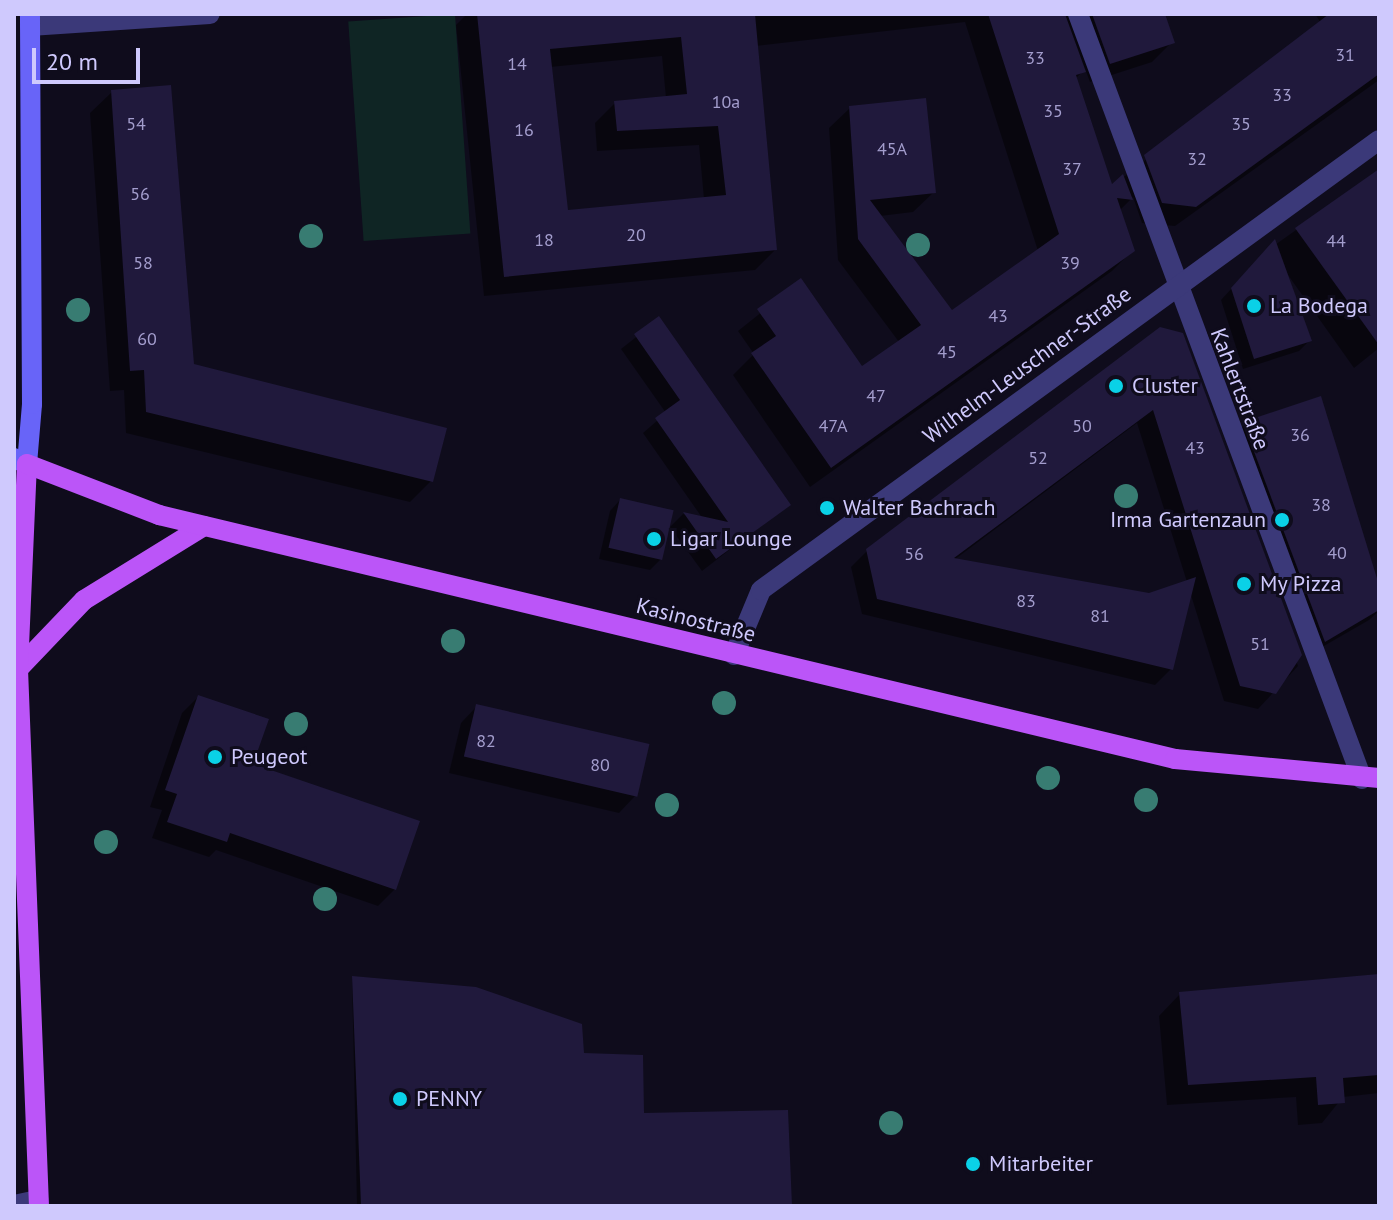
<!DOCTYPE html>
<html>
<head>
<meta charset="utf-8">
<style>
	body { margin:0 }
	#map { position:relative; width:1393px; height:1220px; overflow:hidden; background:#0f0c1c; font-family:"PT Sans",sans-serif }
	div>[style] { position:absolute }
	.green>* { inset:0; background:#0f2524; transform-origin:0 0 }
	.shadow>* { inset:0; background:#0007 }
	.building>* { inset:0; background:#20193c; transform-origin:0 0 }
	.lane>* { height:20px; margin:-10px; padding:0 10px; transform-origin:10px; border-radius:10px; background:#3b3979 }
	.street>* { height:20px; margin:-10px; padding:0 10px; transform-origin:10px; border-radius:10px; background:#3b3979 }
	.secondary>* { height:20px; margin:-10px; padding:0 10px; transform-origin:10px; border-radius:10px; background:#6864f8 }
	.primary>* { height:20px; margin:-10px; padding:0 10px; transform-origin:10px; border-radius:10px; background:#bb55f8 }
	.trees>* { width:24px; height:24px; margin:-12px; border-radius:50%; background:#387c72 }
	.dots>* { width:22px; height:22px; translate:-50% -50%; box-sizing:border-box; border:4px solid #0f0c1c; border-radius:50% }
	span { translate:-50% -50%; white-space:nowrap; text-align:center; line-height:1.15; -webkit-text-stroke:6px #0f0c1c; paint-order:stroke }
	.number-label { font-size:18px; color:#a39dcd }
	.number-label span { -webkit-text-stroke-width:0 }
	.poi-label { font-size:22px; color:#cfc9fd }
	.left { translate:0 -50%; text-align:left }
	.right { translate:-100% -50%; text-align:right }
	.street-label { font-size:22px; color:#cfc9fd }
	.frame { position:absolute; inset:0; border:16px solid #cfc9fd; pointer-events:none }
	.scale { position:absolute; left:32px; top:48px; width:108px; height:36px; box-sizing:border-box; border:4px solid #cfc9fd; border-top:0; padding-left:10px; font-size:24px; line-height:28px; white-space:nowrap; color:#cfc9fd; -webkit-text-stroke:6px #0f0c1c; paint-order:stroke }
</style>
</head>
<body>
<div id="map">
	<div class="green">
		<div style="left:455px;top:14px;width:220px;height:107px;rotate:86deg"></div>
	</div>
	<div class="shadow">
		<div style="clip-path:polygon(evenodd,467px 14px,1163px 14px,1172px 42px,1152px 62px,1090px 82px,1085px 69px,1075px 79px,1111px 187px,1321px 23px,1315px 14px,1379px 14px,1379px 80px,1175px 226px,1142px 223px,1133px 197px,1119px 211px,1132px 251px,1112px 271px,810px 487px,733px 375px,754px 354px,738px 331px,801px 281px,862px 368px,899px 342px,838px 260px,829px 128px,850px 108px,934px 192px,913px 212px,880px 216px,953px 314px,1038px 251px,965px 22px,756px 46px,775px 250px,755px 270px,484px 296px,456px 25px,467px 14px,662px 56px,666px 98px,615px 103px,595px 123px,597px 151px,699px 145px,704px 199px,566px 213px,550px 67px,662px 56px)"></div>
		<div style="clip-path:polygon(112px 92px,192px 366px,431px 481px,410px 502px,126px 433px,124px 390px,110px 391px,90px 113px)"></div>
		<div style="clip-path:polygon(1379px 171px,1379px 348px,1354px 368px,1288px 275px,1310px 340px,1299px 351px,1243px 369px,1221px 300px,1265px 252px)"></div>
		<div style="clip-path:polygon(659px 319px,789px 504px,702px 571px,670px 527px,683px 514px,703px 519px,643px 433px,666px 413px,621px 349px)"></div>
		<div style="clip-path:polygon(evenodd,1181px 335px,1298px 666px,1258px 709px,1224px 701px,1190px 592px,1171px 669px,1155px 685px,862px 614px,851px 567px,867px 551px,1181px 335px,1137px 423px,1187px 582px,1149px 595px,954px 560px,1137px 423px)"></div>
		<div style="clip-path:polygon(1245px 424px,1379px 589px,1379px 611px,1369px 620px,1310px 654px,1230px 439px)"></div>
		<div style="clip-path:polygon(620px 500px,661px 559px,650px 570px,599px 559px,610px 511px)"></div>
		<div style="clip-path:polygon(198px 697px,251px 765px,395px 889px,378px 906px,216px 850px,209px 857px,152px 838px,162px 810px,150px 807px,182px 713px)"></div>
		<div style="clip-path:polygon(477px 706px,635px 796px,619px 813px,449px 773px,461px 723px)"></div>
		<div style="clip-path:polygon(1379px 976px,1379px 1093px,1343px 1097px,1322px 1123px,1298px 1125px,1296px 1097px,1167px 1105px,1159px 1016px,1180px 994px)"></div>
		<div style="clip-path:polygon(352px 979px,582px 1054px,642px 1115px,790px 1206px,357px 1206px)"></div>
	</div>
	<div class="building">
		<div style="clip-path:polygon(evenodd,477px 14px,755px 14px,777px 250px,504px 277px,477px 14px,681px 37px,687px 94px,614px 101px,617px 131px,718px 126px,726px 195px,568px 210px,550px 49px,681px 37px)"></div>
		<div style="clip-path:polygon(988px 14px,1065px 14px,1086px 72px,1076px 75px,1112px 184px,1123px 174px,1133px 200px,1117px 198px,1135px 251px,831px 468px,751px 353px,776px 336px,757px 309px,801px 278px,862px 366px,921px 325px,858px 239px,849px 106px,926px 98px,936px 193px,870px 200px,952px 310px,1059px 234px)"></div>
		<div style="clip-path:polygon(1092px 14px,1165px 14px,1175px 43px,1110px 64px)"></div>
		<div style="clip-path:polygon(1329px 14px,1379px 14px,1379px 74px,1196px 207px,1162px 203px,1144px 155px)"></div>
		<div style="clip-path:polygon(171px 85px,194px 364px,447px 428px,433px 482px,146px 412px,144px 370px,130px 371px,111px 90px)"></div>
		<div style="clip-path:polygon(1379px 169px,1379px 345px,1295px 228px)"></div>
		<div style="clip-path:polygon(1275px 239px,1312px 341px,1254px 359px,1231px 288px)"></div>
		<div style="clip-path:polygon(659px 316px,791px 505px,716px 559px,683px 512px,728px 522px,655px 418px,680px 400px,634px 334px)"></div>
		<div style="clip-path:polygon(1160px 327px,1183px 333px,1302px 655px,1276px 694px,1240px 686px,1153px 410px,954px 558px,1149px 593px,1196px 577px,1173px 670px,877px 599px,866px 549px)"></div>
		<div style="clip-path:polygon(1321px 396px,1379px 585px,1379px 610px,1325px 642px,1243px 422px)"></div>
		<div style="left:620px;top:498px;width:55px;height:51px;rotate:13deg"></div>
		<div style="clip-path:polygon(198px 695px,269px 719px,253px 764px,420px 821px,396px 890px,230px 833px,227px 842px,167px 822px,177px 794px,165px 790px)"></div>
		<div style="left:476px;top:704px;width:178px;height:54px;rotate:13deg"></div>
		<div style="clip-path:polygon(1379px 974px,1379px 1075px,1343px 1078px,1345px 1103px,1318px 1105px,1316px 1077px,1188px 1085px,1179px 992px)"></div>
		<div style="clip-path:polygon(352px 976px,476px 987px,582px 1024px,584px 1053px,643px 1055px,644px 1113px,788px 1110px,792px 1206px,361px 1206px)"></div>
	</div>
	<div class="lane">
		<div style="left:30px;top:26px;width:180px;rotate:-3.8deg"></div>
	</div>
	<div class="street">
		<div style="left:1078px;top:14px;width:816px;rotate:69.63deg"></div>
		<div style="left:734px;top:655px;width:70px;rotate:-67.4deg"></div>
		<div style="left:761px;top:590px;width:764px;rotate:-36.06deg"></div>
		<div style="left:14px;top:1205px;width:25px;rotate:-12deg"></div>
	</div>
	<div class="secondary">
		<div style="left:14px;top:458px;width:14px;rotate:25deg"></div>
		<div style="left:27px;top:464px;width:60px;rotate:-85.2deg"></div>
		<div style="left:32px;top:404px;width:390px;rotate:-90.3deg"></div>
	</div>
	<div class="primary">
		<div style="left:18px;top:669px;width:95px;rotate:-46.3deg"></div>
		<div style="left:84px;top:600px;width:141px;rotate:-31.7deg"></div>
		<div style="left:39px;top:1206px;width:537px;rotate:-92.24deg"></div>
		<div style="left:18px;top:669px;width:205px;rotate:-87.5deg"></div>
		<div style="left:27px;top:464px;width:142px;rotate:21.1deg"></div>
		<div style="left:159px;top:515px;width:1045px;rotate:13.5deg"></div>
		<div style="left:1175px;top:759px;width:205px;rotate:5.3deg"></div>
	</div>
	<div class="trees">
		<div style="left:311px;top:236px"></div>
		<div style="left:918px;top:245px"></div>
		<div style="left:78px;top:310px"></div>
		<div style="left:1126px;top:496px"></div>
		<div style="left:453px;top:641px"></div>
		<div style="left:724px;top:703px"></div>
		<div style="left:296px;top:724px"></div>
		<div style="left:1048px;top:778px"></div>
		<div style="left:1146px;top:800px"></div>
		<div style="left:667px;top:805px"></div>
		<div style="left:106px;top:842px"></div>
		<div style="left:325px;top:899px"></div>
		<div style="left:891px;top:1123px"></div>
	</div>
	<div class="dots">
		<div style="left:1254px;top:306px;background:#0ad1e7"></div>
		<div style="left:1116px;top:386px;background:#0ad1e7"></div>
		<div style="left:827px;top:508px;background:#0ad1e7"></div>
		<div style="left:1282px;top:520px;background:#0ad1e7"></div>
		<div style="left:654px;top:539px;background:#0ad1e7"></div>
		<div style="left:1244px;top:584px;background:#0ad1e7"></div>
		<div style="left:215px;top:757px;background:#0ad1e7"></div>
		<div style="left:400px;top:1099px;background:#0ad1e7"></div>
		<div style="left:973px;top:1164px;background:#0ad1e7"></div>
	</div>
	<div class="number-label">
		<span style="left:1345px;top:55px">31</span>
		<span style="left:1035px;top:58px">33</span>
		<span style="left:517px;top:64px">14</span>
		<span style="left:1282px;top:95px">33</span>
		<span style="left:726px;top:102px">10a</span>
		<span style="left:1053px;top:111px">35</span>
		<span style="left:136px;top:124px">54</span>
		<span style="left:1241px;top:124px">35</span>
		<span style="left:524px;top:130px">16</span>
		<span style="left:892px;top:149px">45A</span>
		<span style="left:1197px;top:159px">32</span>
		<span style="left:1072px;top:169px">37</span>
		<span style="left:140px;top:194px">56</span>
		<span style="left:636px;top:235px">20</span>
		<span style="left:544px;top:240px">18</span>
		<span style="left:1336px;top:241px">44</span>
		<span style="left:143px;top:263px">58</span>
		<span style="left:1070px;top:263px">39</span>
		<span style="left:998px;top:316px">43</span>
		<span style="left:147px;top:339px">60</span>
		<span style="left:947px;top:352px">45</span>
		<span style="left:876px;top:396px">47</span>
		<span style="left:833px;top:426px">47A</span>
		<span style="left:1082px;top:426px">50</span>
		<span style="left:1300px;top:435px">36</span>
		<span style="left:1195px;top:448px">43</span>
		<span style="left:1038px;top:458px">52</span>
		<span style="left:1321px;top:505px">38</span>
		<span style="left:1337px;top:553px">40</span>
		<span style="left:914px;top:554px">56</span>
		<span style="left:1026px;top:601px">83</span>
		<span style="left:1100px;top:616px">81</span>
		<span style="left:1260px;top:644px">51</span>
		<span style="left:486px;top:741px">82</span>
		<span style="left:600px;top:765px">80</span>
	</div>
	<div class="poi-label">
		<span class="left" style="left:1270px;top:306px">La Bodega</span>
		<span class="left" style="left:1132px;top:386px">Cluster</span>
		<span class="left" style="left:843px;top:508px">Walter Bachrach</span>
		<span class="right" style="left:1266px;top:520px">Irma Gartenzaun</span>
		<span class="left" style="left:670px;top:539px">Ligar Lounge</span>
		<span class="left" style="left:1260px;top:584px">My Pizza</span>
		<span class="left" style="left:231px;top:757px">Peugeot</span>
		<span class="left" style="left:416px;top:1099px">PENNY</span>
		<span class="left" style="left:989px;top:1164px">Mitarbeiter</span>
	</div>
	<div class="street-label">
		<span style="left:1027px;top:365px;rotate:-36deg">Wilhelm-Leuschner-Straße</span>
		<span style="left:1240px;top:389px;rotate:69deg">Kahlertstraße</span>
		<span style="left:696px;top:620px;rotate:14deg">Kasinostraße</span>
	</div>
	<div class="frame"></div>
	<div class="scale">20 m</div>
</div>
</body>
</html>
